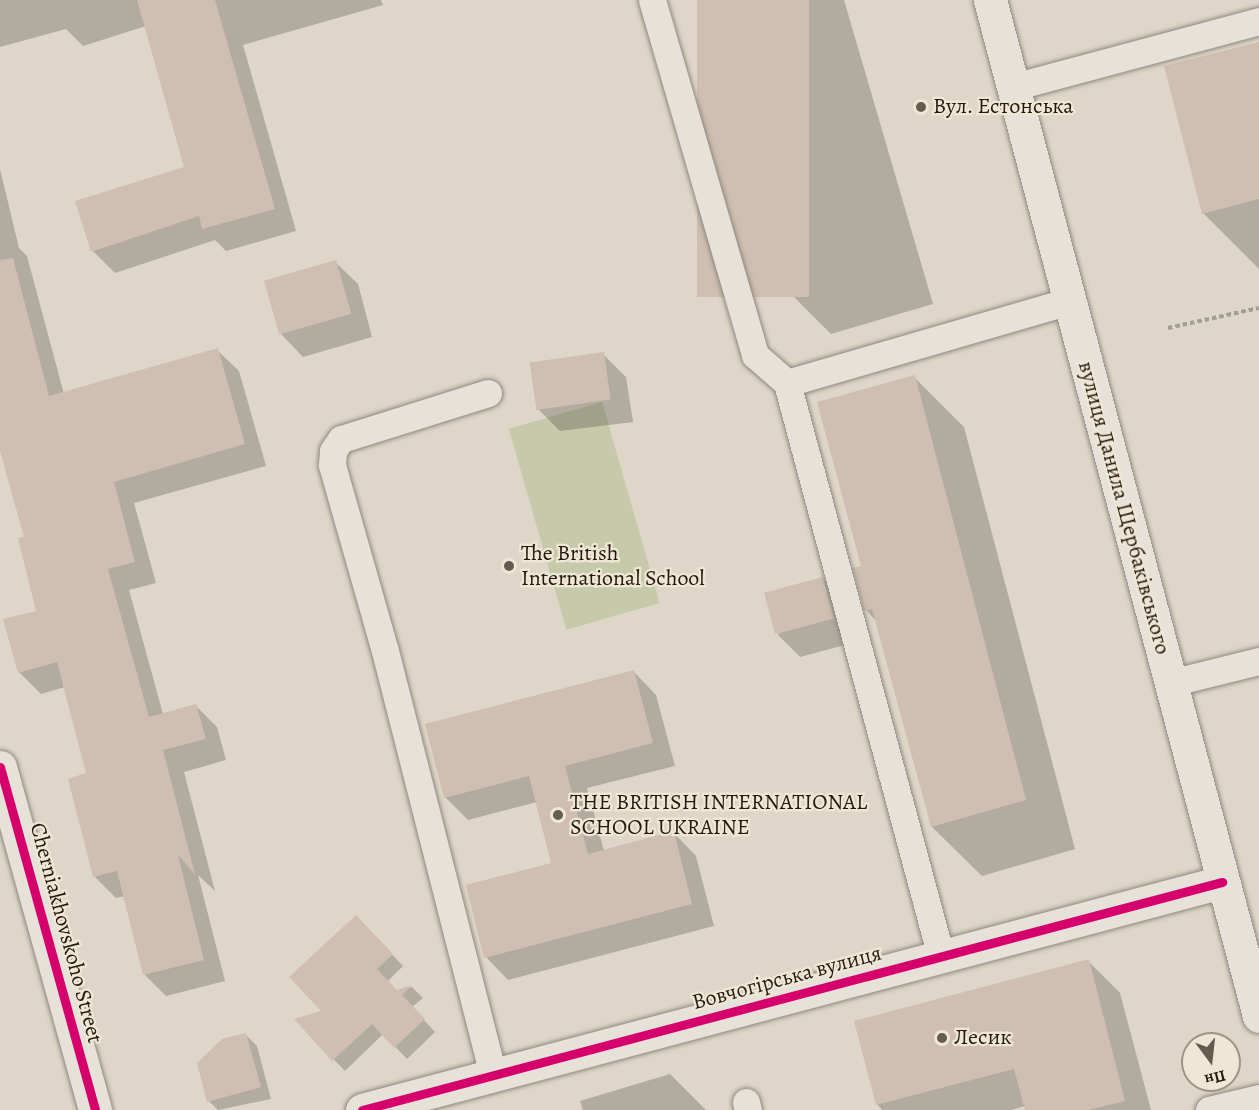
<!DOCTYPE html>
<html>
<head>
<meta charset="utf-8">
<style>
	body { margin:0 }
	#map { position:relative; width:1259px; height:1110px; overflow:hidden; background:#ded6c8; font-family:Alegreya,serif }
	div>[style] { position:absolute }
	.green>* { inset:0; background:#c7caaa; transform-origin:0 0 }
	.shadow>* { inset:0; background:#0003 }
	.building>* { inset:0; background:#cfbeb1; transform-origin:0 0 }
	.path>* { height:4px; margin-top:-2px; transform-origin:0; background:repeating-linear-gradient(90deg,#a19d97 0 4.5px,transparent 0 7.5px) }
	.roads { filter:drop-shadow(0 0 2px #8e887f) drop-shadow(0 0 2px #8e887f) }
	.service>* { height:27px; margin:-13.5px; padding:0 13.5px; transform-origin:13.5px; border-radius:13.5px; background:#e6e2da }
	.minor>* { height:33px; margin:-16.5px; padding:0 16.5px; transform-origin:16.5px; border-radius:16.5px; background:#e6e2da }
	.secondary>* { height:33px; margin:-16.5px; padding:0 16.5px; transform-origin:16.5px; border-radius:16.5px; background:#e6e2da }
	.cycleway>* { height:9px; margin:-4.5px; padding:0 4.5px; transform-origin:4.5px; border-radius:4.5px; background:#d6006c }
	.dots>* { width:16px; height:16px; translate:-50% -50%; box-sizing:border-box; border:3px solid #efe7d5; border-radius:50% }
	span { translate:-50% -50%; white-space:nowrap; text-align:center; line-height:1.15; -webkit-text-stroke:4.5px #efe7d5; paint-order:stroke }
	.poi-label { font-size:22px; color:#241910 }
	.left { translate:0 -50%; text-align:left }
	.street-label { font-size:22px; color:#241910 }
	.north { position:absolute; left:1181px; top:1032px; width:60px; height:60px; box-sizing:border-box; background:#efe7d5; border:2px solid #9e9586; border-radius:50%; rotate:165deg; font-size:16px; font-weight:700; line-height:24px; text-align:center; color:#241910 }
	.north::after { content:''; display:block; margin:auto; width:21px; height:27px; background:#655b50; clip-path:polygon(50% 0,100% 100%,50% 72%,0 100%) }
</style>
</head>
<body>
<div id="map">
	<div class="green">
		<div style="left:602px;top:402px;width:209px;height:97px;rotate:74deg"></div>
	</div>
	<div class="shadow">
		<div style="clip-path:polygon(0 0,381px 0,383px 5px,243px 45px,296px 231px,226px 251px,215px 240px,115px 273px,93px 251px,186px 168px,146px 26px,83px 46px,66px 29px,0 47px)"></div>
		<div style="clip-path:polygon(699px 0,844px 0,933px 304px,831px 334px,781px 284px)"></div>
		<div style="clip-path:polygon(1259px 43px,1259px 269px,1203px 213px)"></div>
		<div style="clip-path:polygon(0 169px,19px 248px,27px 256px,64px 394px,217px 350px,239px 371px,266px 466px,134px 503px,156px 583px,129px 590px,163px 714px,196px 706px,217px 727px,226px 760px,184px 772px,215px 891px,198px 875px,225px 981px,166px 996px,145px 975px,125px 896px,116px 898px,94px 876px,88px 774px,65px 687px,41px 694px,19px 672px,38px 612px,26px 538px,0 438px)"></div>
		<div style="clip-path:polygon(335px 262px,358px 284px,372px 337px,303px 357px,281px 334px)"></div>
		<div style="clip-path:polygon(603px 354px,626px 377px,633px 422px,560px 431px,538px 409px)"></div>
		<div style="clip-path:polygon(914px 377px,964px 427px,1075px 849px,982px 876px,932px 827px,877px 622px,866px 610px)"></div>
		<div style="clip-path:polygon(822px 578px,845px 601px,856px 642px,800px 657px,778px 635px)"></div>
		<div style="clip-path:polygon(634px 672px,656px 695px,675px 766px,587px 788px,604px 851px,674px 833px,696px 856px,714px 926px,508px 980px,486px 957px,553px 864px,537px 802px,468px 820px,445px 797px)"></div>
		<div style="clip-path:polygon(367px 928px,403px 966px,388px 981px,397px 991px,412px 987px,423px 998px,412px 1007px,435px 1032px,407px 1059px,383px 1034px,345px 1071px,296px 1020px,323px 1012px)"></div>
		<div style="clip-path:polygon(1088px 961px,1120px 993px,1151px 1110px,1026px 1110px,1025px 1106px,1011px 1110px,882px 1110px,877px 1104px)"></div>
		<div style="clip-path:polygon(245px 1034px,257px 1046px,271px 1099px,218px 1110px,209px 1101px)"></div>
		<div style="clip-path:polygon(670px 1074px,706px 1110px,583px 1110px,580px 1101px)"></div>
	</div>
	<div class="building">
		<div style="clip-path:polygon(137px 0,215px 0,275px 209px,202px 229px,199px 216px,91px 252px,75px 201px,184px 167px)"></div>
		<div style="left:697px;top:0;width:112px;height:297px"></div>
		<div style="clip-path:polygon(1259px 42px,1259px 199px,1202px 214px,1164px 66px)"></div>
		<div style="clip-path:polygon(13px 258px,49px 396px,218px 348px,245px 444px,114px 482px,135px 562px,108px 569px,149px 717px,196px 704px,206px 739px,163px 750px,195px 874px,178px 855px,204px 960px,143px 975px,117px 871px,93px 877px,68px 779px,86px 773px,57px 662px,18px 673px,3px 619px,36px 611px,18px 538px,24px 537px,0 451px,0 260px)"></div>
		<div style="left:336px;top:260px;width:56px;height:75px;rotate:74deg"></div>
		<div style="left:604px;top:352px;width:48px;height:75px;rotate:82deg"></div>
		<div style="clip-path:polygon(915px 375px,1026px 800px,931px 827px,872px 609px,864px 611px,853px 568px,861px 566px,817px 402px)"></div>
		<div style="left:823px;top:577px;width:43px;height:61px;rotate:75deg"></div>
		<div style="clip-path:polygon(634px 670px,653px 743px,565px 766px,588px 854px,674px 831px,692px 904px,484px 958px,466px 885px,551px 863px,529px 776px,444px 798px,425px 724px)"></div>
		<div style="clip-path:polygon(356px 915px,393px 954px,377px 969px,397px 990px,412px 985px,402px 995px,425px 1019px,394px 1048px,372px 1024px,332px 1061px,294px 1019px,321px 1011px,289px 977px)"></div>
		<div style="clip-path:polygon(1089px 959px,1125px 1101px,1089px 1110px,1025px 1110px,1014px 1069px,876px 1105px,854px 1021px)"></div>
		<div style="clip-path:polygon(246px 1033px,261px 1087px,207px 1102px,197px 1063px,222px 1039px)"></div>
	</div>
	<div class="path">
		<div style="left:1168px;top:328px;width:93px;rotate:-12.4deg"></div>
	</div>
	<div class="roads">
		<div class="service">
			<div style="left:652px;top:0;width:370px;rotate:73.8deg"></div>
			<div style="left:755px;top:355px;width:43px;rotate:41.2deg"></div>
			<div style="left:787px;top:383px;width:594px;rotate:74.98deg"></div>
			<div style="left:1013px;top:87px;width:255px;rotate:-15deg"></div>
			<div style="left:787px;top:383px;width:294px;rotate:-16.2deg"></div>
			<div style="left:488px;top:393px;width:154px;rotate:162.6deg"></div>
			<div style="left:341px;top:439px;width:14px;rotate:124deg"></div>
			<div style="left:333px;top:451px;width:14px;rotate:94deg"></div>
			<div style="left:332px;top:465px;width:193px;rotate:74.1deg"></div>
			<div style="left:385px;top:651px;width:437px;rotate:75.7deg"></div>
			<div style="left:1170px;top:683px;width:92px;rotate:-13.9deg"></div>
			<div style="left:746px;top:1102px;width:8px;rotate:76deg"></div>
			<div style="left:1209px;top:1110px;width:51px;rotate:-13.5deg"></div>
		</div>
		<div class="minor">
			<div style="left:0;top:767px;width:356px;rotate:74.5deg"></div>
			<div style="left:362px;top:1110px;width:890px;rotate:-14.85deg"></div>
		</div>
		<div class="secondary">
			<div style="left:990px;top:0;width:1051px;rotate:75.17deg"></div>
		</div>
	</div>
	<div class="cycleway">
		<div style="left:0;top:767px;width:356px;rotate:74.5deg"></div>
		<div style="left:362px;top:1110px;width:890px;rotate:-14.85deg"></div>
	</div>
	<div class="dots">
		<div style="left:921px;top:107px;background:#655b50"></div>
		<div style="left:509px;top:566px;background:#655b50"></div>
		<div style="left:558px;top:815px;background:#655b50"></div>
		<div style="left:942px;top:1038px;background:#655b50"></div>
	</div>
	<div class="poi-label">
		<span class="left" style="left:933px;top:107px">Вул. Естонська</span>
		<span class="left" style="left:521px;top:566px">The British<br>International School</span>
		<span class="left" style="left:570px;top:815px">THE BRITISH INTERNATIONAL<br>SCHOOL UKRAINE</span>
		<span class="left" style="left:954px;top:1038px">Лесик</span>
	</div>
	<div class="street-label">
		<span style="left:1124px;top:508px;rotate:75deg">вулиця Данила Щербаківського</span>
		<span style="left:66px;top:933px;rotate:75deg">Cherniakhovskoho Street</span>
		<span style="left:787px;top:978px;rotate:-15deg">Вовчогірська вулиця</span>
	</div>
	<div class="north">Пн</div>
</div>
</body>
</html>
